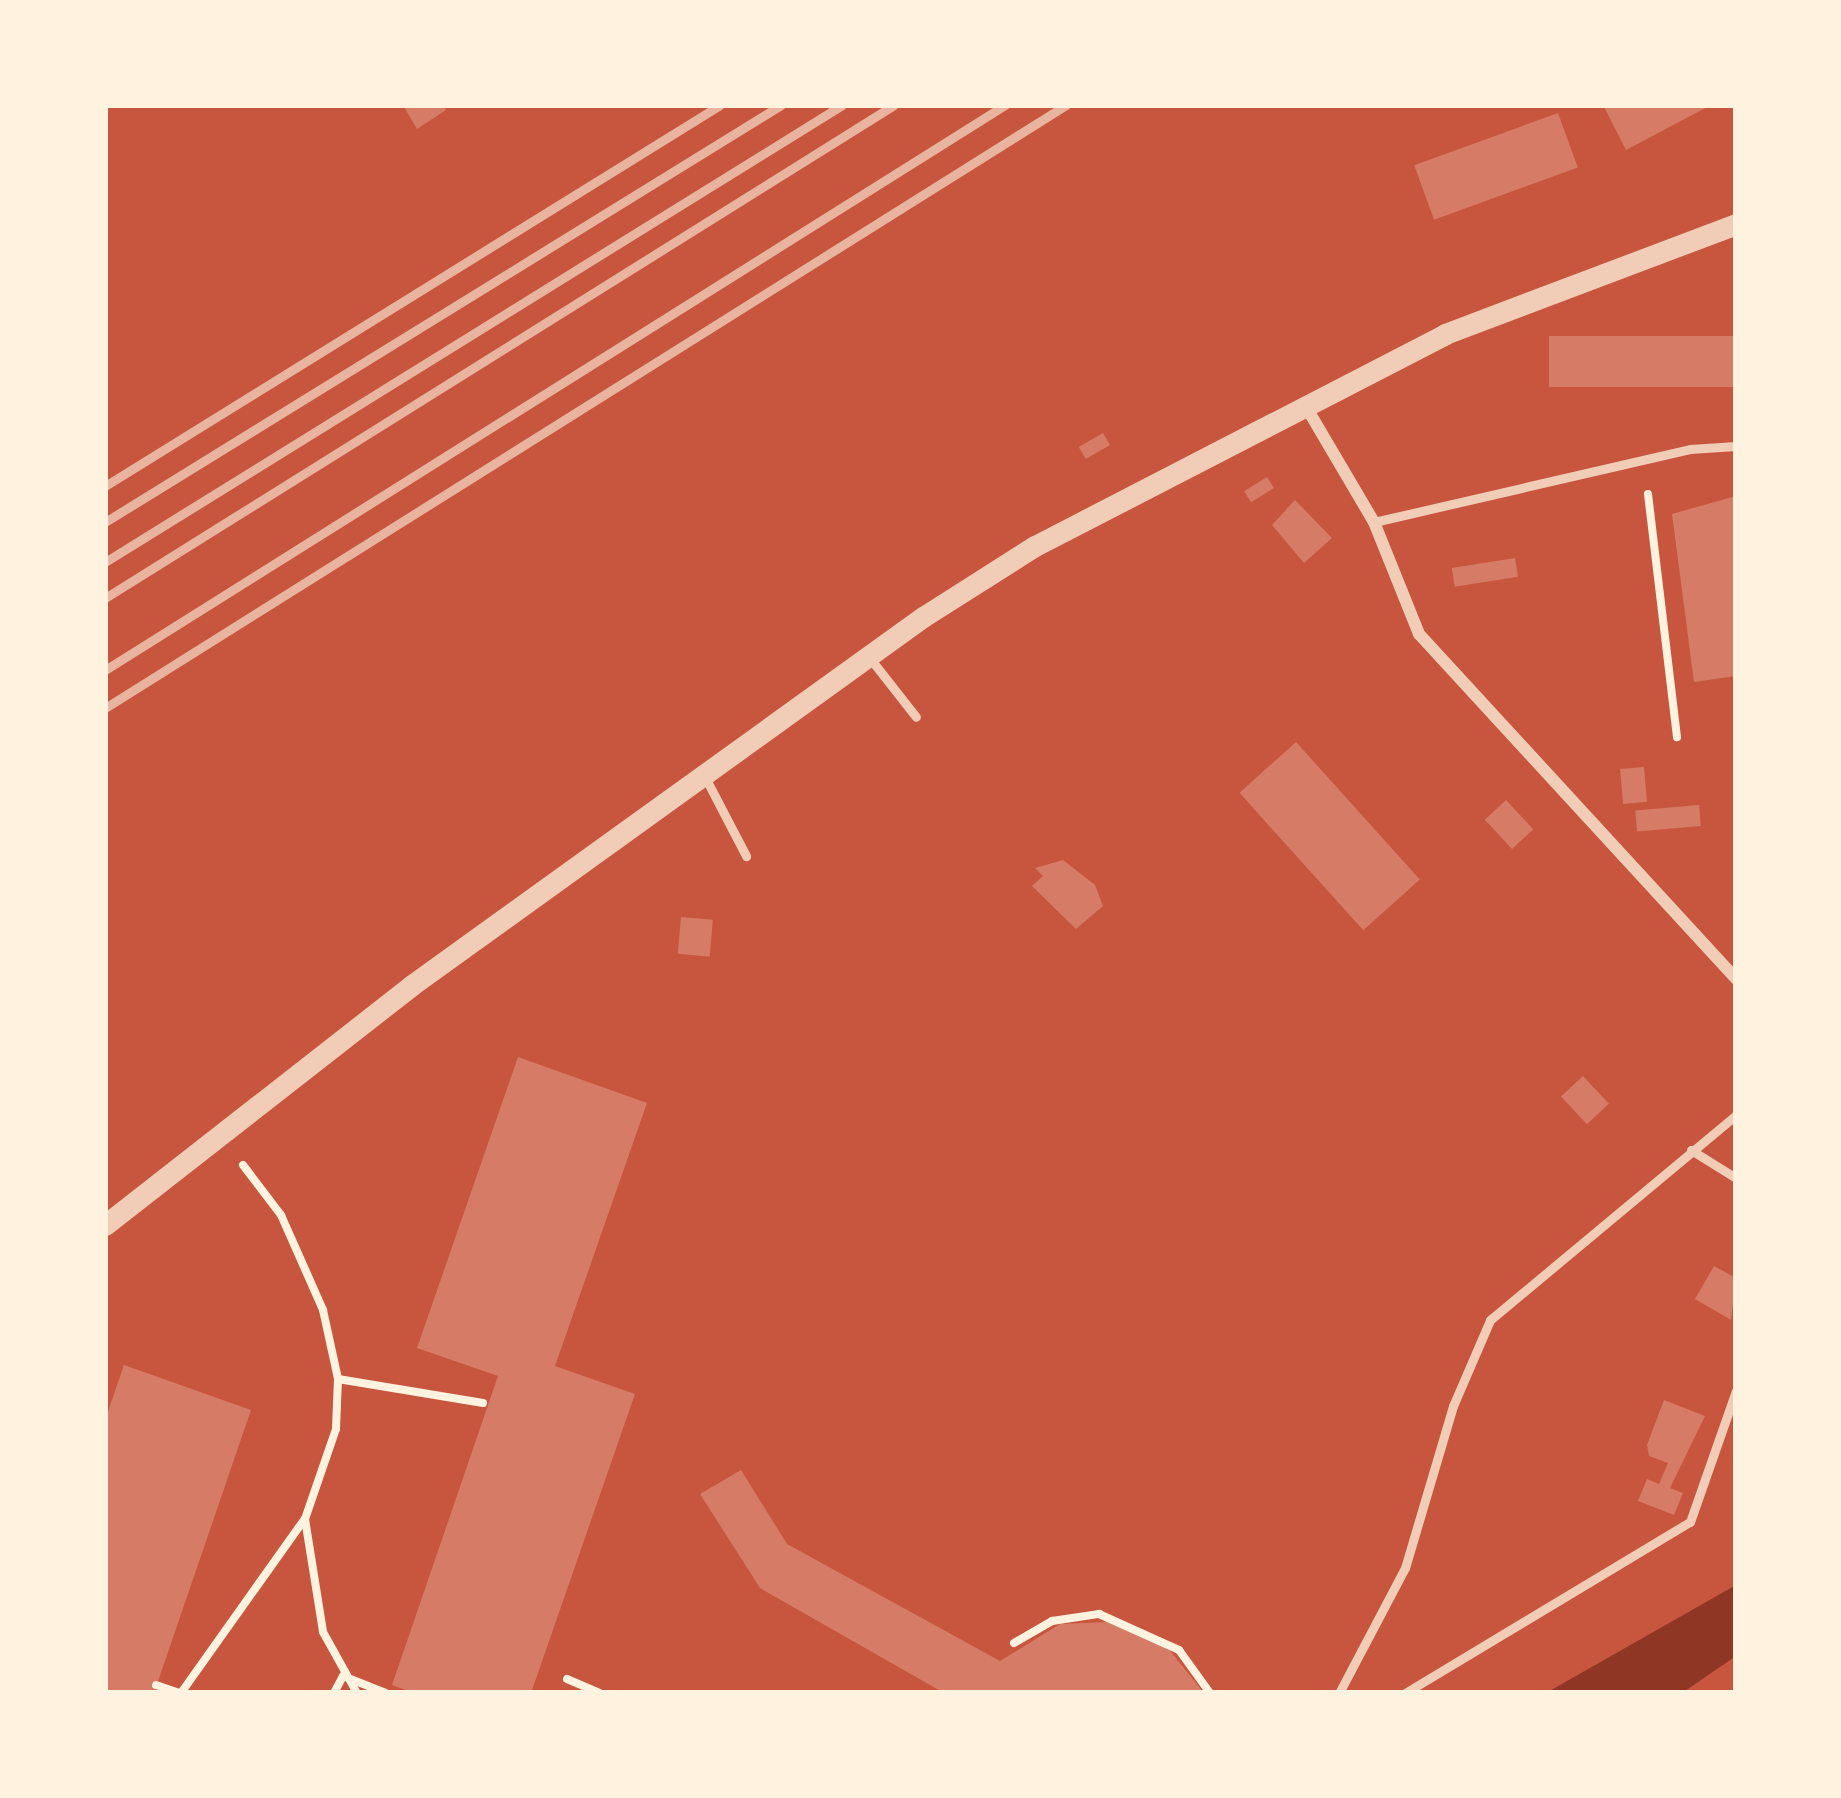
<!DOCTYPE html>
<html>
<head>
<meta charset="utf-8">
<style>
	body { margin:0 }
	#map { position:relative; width:1841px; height:1798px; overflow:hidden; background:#c8553d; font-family:Mulish,sans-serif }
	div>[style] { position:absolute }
	.water>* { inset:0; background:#8f3625 }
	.building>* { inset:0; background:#d67c66; transform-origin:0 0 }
	.path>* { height:8px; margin:-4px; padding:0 4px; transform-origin:4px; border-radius:4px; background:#fff3e0 }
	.service>* { height:9px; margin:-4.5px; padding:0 4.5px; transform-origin:4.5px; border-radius:4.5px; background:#f1ccb7 }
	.minor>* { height:12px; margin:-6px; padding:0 6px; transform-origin:6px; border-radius:6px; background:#f1ccb7 }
	.tertiary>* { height:21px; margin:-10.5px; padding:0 10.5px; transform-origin:10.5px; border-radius:10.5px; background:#f1ccb7 }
	.rail>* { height:9px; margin:-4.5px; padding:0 4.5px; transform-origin:4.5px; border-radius:4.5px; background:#e9b49f }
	span { translate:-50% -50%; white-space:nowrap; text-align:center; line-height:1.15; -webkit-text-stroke:10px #fff3e0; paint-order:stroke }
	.frame { position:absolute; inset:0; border:108px solid #fff3e0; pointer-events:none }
</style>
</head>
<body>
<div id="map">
	<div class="water">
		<div style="clip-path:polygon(1736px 1585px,1736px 1656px,1682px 1693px,1546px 1693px)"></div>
	</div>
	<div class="building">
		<div style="clip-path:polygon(403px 105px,443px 105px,446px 110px,417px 129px)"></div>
		<div style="clip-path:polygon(1603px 105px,1711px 105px,1626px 150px)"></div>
		<div style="left:1558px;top:113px;width:58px;height:153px;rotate:70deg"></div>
		<div style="left:1736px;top:336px;width:51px;height:187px;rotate:90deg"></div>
		<div style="left:1103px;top:433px;width:14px;height:28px;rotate:60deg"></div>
		<div style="left:1267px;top:477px;width:13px;height:27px;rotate:58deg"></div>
		<div style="clip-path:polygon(1736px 496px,1736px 676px,1694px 682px,1672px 514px)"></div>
		<div style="clip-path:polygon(1295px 500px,1332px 538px,1304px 563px,1272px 525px)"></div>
		<div style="left:1515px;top:558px;width:19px;height:64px;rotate:81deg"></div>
		<div style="left:1296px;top:742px;width:185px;height:76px;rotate:48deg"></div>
		<div style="left:1644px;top:767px;width:35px;height:24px;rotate:85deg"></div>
		<div style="left:1506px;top:800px;width:40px;height:29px;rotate:47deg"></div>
		<div style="left:1699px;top:805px;width:21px;height:64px;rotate:85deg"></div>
		<div style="clip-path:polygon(1063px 860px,1095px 885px,1103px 906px,1076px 929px,1032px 886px,1043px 876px,1035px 868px)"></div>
		<div style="left:681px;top:917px;width:32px;height:37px;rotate:5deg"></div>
		<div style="clip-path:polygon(518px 1057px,647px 1103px,555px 1366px,635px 1394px,531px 1693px,414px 1693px,392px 1685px,498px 1376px,417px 1348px)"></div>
		<div style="left:1583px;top:1076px;width:38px;height:30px;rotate:47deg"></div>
		<div style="clip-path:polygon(1714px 1266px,1736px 1278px,1731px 1320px,1695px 1299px)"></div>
		<div style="clip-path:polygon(124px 1365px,251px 1410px,154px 1693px,105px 1693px,105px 1420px)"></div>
		<div style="clip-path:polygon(1664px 1400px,1705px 1416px,1670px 1488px,1683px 1493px,1674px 1515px,1638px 1501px,1647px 1479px,1659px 1484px,1668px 1463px,1649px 1456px,1647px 1445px)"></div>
		<div style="clip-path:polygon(741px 1470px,787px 1544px,1000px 1661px,1060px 1624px,1107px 1622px,1167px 1647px,1204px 1693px,944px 1693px,760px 1588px,700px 1494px)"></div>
	</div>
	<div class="path">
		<div style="left:1648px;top:494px;width:245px;rotate:83.2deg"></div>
		<div style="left:243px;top:1165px;width:63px;rotate:52.8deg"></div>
		<div style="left:281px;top:1215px;width:104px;rotate:66.1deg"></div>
		<div style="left:323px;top:1310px;width:71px;rotate:77.7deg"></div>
		<div style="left:338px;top:1379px;width:50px;rotate:92.3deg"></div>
		<div style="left:336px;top:1429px;width:95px;rotate:109deg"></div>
		<div style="left:305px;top:1519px;width:114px;rotate:80.9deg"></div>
		<div style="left:323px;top:1632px;width:70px;rotate:60.9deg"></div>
		<div style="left:338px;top:1379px;width:147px;rotate:9.4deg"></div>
		<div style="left:1014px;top:1643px;width:44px;rotate:-30.1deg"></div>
		<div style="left:1052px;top:1621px;width:48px;rotate:-8.5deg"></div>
		<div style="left:1099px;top:1614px;width:88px;rotate:24.2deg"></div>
		<div style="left:1179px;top:1650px;width:53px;rotate:54.2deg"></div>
		<div style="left:567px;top:1679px;width:36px;rotate:23deg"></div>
		<div style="left:156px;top:1685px;width:24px;rotate:19deg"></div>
		<div style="left:181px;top:1693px;width:212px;rotate:-54.6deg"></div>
		<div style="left:334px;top:1693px;width:19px;rotate:-62deg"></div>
		<div style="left:343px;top:1676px;width:46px;rotate:21.6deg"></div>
	</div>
	<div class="service">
		<div style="left:1374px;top:522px;width:324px;rotate:-13deg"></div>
		<div style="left:1690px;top:449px;width:46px;rotate:-3.7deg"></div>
		<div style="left:869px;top:657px;width:76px;rotate:51.9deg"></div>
		<div style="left:706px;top:779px;width:87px;rotate:62.5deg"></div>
		<div style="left:1691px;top:1150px;width:53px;rotate:31.9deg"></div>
		<div style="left:1339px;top:1693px;width:141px;rotate:-62.2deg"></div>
		<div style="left:1405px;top:1568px;width:169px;rotate:-73.5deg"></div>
		<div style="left:1453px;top:1406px;width:94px;rotate:-66.7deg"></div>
		<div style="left:1490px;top:1320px;width:320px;rotate:-39.8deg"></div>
		<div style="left:1405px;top:1693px;width:332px;rotate:-31deg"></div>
		<div style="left:1690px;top:1522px;width:139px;rotate:-70.7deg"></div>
	</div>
	<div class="minor">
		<div style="left:1305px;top:405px;width:136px;rotate:59.5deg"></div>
		<div style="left:1374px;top:522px;width:121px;rotate:68.1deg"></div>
		<div style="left:1419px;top:634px;width:469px;rotate:47.4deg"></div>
	</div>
	<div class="tertiary">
		<div style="left:105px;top:1225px;width:390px;rotate:-38deg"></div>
		<div style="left:412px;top:985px;width:630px;rotate:-35.76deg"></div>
		<div style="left:923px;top:617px;width:133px;rotate:-32.4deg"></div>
		<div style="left:1035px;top:546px;width:462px;rotate:-27.3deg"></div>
		<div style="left:1445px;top:334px;width:311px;rotate:-20.7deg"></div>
	</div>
	<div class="rail">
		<div style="left:105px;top:486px;width:723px;rotate:-31.78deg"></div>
		<div style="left:105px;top:522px;width:794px;rotate:-31.67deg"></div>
		<div style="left:105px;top:562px;width:867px;rotate:-31.8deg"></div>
		<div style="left:105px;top:598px;width:930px;rotate:-32deg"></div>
		<div style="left:105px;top:670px;width:1063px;rotate:-32.12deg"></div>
		<div style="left:105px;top:708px;width:1135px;rotate:-32.11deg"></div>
	</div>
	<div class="frame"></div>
</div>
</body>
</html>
